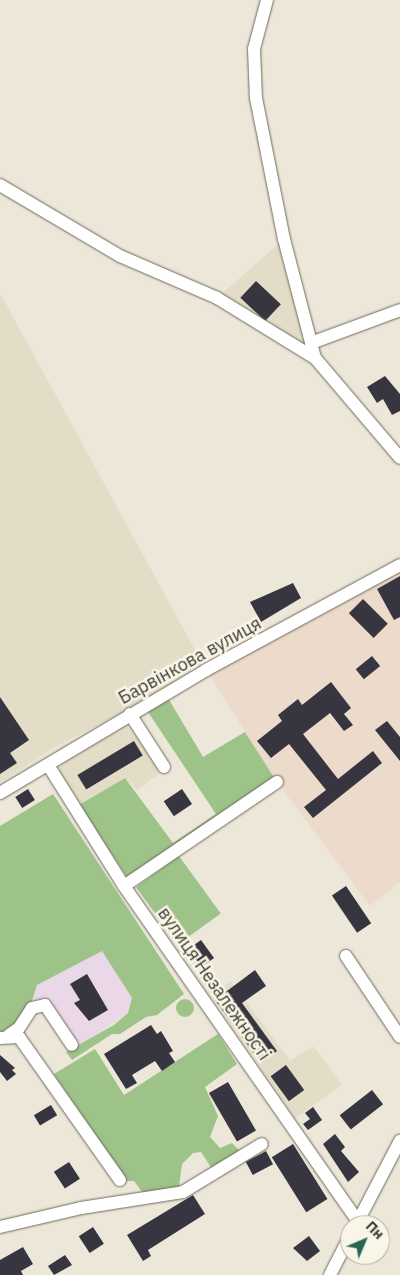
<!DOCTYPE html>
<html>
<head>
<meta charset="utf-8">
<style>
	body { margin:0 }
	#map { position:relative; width:400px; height:1275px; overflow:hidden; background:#ece7d9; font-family:"IBM Plex Sans",sans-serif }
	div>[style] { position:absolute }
	.built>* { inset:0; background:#e3ddc7 }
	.education>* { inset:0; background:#ecdaca }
	.medical>* { inset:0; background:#ead7e7 }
	.green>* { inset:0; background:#9dc388; transform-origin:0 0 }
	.round { border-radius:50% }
	.building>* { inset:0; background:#373540; transform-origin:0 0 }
	.roads { filter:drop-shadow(0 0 1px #6d695d) drop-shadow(0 0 1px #6d695d) }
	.minor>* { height:12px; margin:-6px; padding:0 6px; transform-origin:6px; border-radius:6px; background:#fff }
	span { translate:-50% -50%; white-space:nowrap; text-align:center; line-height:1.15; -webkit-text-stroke:5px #f9f5e7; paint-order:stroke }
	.street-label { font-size:18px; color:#3d3b35 }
	.north { position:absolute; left:340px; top:1215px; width:50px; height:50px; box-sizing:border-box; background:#f9f5e7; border:1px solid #aeaba0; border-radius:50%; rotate:45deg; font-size:14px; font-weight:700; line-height:20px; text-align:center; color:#3d3b35 }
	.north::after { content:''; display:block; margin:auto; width:18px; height:22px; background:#266755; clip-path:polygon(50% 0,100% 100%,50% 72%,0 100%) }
</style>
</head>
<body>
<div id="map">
	<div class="built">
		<div style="clip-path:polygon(284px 239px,315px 358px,217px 298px)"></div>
		<div style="clip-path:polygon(0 293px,206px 670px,55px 747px,0 782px)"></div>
		<div style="clip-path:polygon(124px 723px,136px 735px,160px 773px,137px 790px,125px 778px,79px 805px,59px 774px,61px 766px,67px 758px)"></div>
		<div style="clip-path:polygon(231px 981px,290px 1061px,313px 1046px,342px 1085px,295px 1118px,212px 996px)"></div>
	</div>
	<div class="education">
		<div style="clip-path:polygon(400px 565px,400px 882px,370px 906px,277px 782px,206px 670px)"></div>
	</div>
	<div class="medical">
		<div style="clip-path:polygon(102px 951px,132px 998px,128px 1013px,69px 1053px,33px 996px,37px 985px)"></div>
	</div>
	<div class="green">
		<div style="clip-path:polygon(168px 698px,203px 757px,245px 732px,275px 779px,129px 880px,79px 805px,125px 778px,173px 843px,216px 814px,146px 709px)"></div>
		<div style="clip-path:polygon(53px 794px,184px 994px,157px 1015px,146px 1017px,120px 1034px,112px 1034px,72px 1060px,66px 1052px,114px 1025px,128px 1013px,132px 998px,102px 951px,37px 985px,30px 1007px,11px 1029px,0 1033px,0 826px)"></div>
		<div style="left:179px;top:856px;width:71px;height:53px;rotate:54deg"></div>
		<div class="round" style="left:176px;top:999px;width:18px;height:18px"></div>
		<div style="clip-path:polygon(218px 1034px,237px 1064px,205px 1087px,218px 1116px,210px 1137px,220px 1148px,232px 1143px,241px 1152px,212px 1169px,201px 1152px,193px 1153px,182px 1164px,179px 1187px,145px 1196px,134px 1181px,126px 1181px,54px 1074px,95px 1049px,124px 1095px)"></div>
	</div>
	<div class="building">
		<div style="left:256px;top:281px;width:34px;height:23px;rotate:43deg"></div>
		<div style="clip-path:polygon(385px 376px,400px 394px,400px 411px,392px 415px,383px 399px,377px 403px,367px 387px)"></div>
		<div style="clip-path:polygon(400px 576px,400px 617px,394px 620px,377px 589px)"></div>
		<div style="clip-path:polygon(293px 583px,301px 598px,261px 622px,250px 602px)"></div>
		<div style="left:363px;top:599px;width:35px;height:20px;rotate:45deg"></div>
		<div style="left:372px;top:656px;width:13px;height:21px;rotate:51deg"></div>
		<div style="clip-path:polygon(331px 682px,351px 708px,344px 714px,353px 725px,344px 731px,330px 713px,303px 734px,338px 779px,373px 751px,382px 763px,313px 818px,304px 807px,326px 790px,289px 744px,271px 758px,257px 741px,282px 721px,278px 715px,298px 699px,302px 705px)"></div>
		<div style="clip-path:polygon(0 697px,29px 740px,10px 753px,17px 763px,0 774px)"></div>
		<div style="clip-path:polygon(387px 721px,400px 737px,400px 761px,375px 730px)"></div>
		<div style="left:134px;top:741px;width:17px;height:66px;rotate:59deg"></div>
		<div style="left:28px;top:789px;width:13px;height:15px;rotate:58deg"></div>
		<div style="left:182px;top:789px;width:18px;height:22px;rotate:56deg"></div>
		<div style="left:346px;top:886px;width:45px;height:17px;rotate:56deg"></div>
		<div style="clip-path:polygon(201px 940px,214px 958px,203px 966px,193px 957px,196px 955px,190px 948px)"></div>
		<div style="clip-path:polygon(255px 970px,266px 986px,242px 1003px,277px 1051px,261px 1063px,215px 1000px)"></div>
		<div style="clip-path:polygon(87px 974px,108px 1010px,89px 1021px,74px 1003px,80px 1000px,70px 984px)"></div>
		<div style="clip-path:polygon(151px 1025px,157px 1034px,161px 1031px,173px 1051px,169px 1053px,175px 1062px,162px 1071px,155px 1061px,132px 1075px,137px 1083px,126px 1089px,104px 1054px)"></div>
		<div style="clip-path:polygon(0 1055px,15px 1068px,12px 1070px,16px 1074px,7px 1081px,0 1072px)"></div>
		<div style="left:286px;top:1065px;width:31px;height:19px;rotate:54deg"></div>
		<div style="left:228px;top:1082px;width:56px;height:22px;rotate:60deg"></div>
		<div style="left:372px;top:1090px;width:18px;height:41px;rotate:52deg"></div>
		<div style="left:51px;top:1105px;width:12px;height:20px;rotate:59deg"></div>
		<div style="clip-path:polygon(313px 1107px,322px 1120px,308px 1130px,303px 1124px,310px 1119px,305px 1113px)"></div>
		<div style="clip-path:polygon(335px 1134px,345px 1147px,341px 1151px,359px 1172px,348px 1182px,323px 1144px)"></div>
		<div style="left:293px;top:1144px;width:65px;height:25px;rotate:58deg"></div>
		<div style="left:266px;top:1151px;width:15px;height:23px;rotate:62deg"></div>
		<div style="left:69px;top:1162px;width:20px;height:18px;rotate:57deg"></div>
		<div style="clip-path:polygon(193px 1195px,205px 1214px,148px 1250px,151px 1256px,143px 1261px,127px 1235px)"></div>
		<div style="left:93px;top:1227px;width:20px;height:17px;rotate:57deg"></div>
		<div style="clip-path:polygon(309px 1236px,320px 1251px,307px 1261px,293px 1248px)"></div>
		<div style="clip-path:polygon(23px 1247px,33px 1264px,21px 1271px,23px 1275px,0 1275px,0 1260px)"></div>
		<div style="clip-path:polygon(65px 1255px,72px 1265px,54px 1275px,48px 1266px)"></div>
	</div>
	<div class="roads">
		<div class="minor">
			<div style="left:267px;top:0;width:51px;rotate:104.9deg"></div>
			<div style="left:254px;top:49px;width:49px;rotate:87.7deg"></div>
			<div style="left:256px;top:98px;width:144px;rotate:78.8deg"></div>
			<div style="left:284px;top:239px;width:123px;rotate:75.4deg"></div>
			<div style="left:315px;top:358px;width:131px;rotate:49.6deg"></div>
			<div style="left:0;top:185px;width:139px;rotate:30.6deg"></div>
			<div style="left:120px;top:256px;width:106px;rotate:23.4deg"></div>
			<div style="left:217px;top:298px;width:115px;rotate:31.5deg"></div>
			<div style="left:311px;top:343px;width:95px;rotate:-20.3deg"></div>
			<div style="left:130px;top:714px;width:63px;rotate:57.3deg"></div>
			<div style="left:48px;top:765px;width:143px;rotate:57.9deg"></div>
			<div style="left:124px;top:886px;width:409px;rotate:55.1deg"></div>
			<div style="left:0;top:793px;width:240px;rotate:-30.8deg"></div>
			<div style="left:206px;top:670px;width:221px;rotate:-28.4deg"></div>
			<div style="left:124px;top:886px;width:185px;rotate:-34.2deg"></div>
			<div style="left:346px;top:956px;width:97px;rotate:56.3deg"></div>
			<div style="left:9px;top:1035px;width:12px;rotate:-35deg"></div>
			<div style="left:19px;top:1028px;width:24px;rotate:-57deg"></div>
			<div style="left:32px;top:1008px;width:13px;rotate:-13deg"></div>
			<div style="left:45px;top:1005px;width:48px;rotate:56deg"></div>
			<div style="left:0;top:1038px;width:19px;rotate:-3deg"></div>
			<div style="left:19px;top:1037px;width:175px;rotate:54.8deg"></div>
			<div style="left:356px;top:1225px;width:95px;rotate:-62.4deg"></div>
			<div style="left:0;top:1227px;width:83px;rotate:-13.2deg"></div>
			<div style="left:81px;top:1208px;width:103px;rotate:-8.9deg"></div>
			<div style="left:183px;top:1192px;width:92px;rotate:-31.3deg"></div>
			<div style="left:330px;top:1275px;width:44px;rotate:-62.9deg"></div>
		</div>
	</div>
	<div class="street-label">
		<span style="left:190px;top:661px;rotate:-29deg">Барвінкова вулиця</span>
		<span style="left:214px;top:984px;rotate:55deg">вулиця Незалежності</span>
	</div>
	<div class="north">Пн</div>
</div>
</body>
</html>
